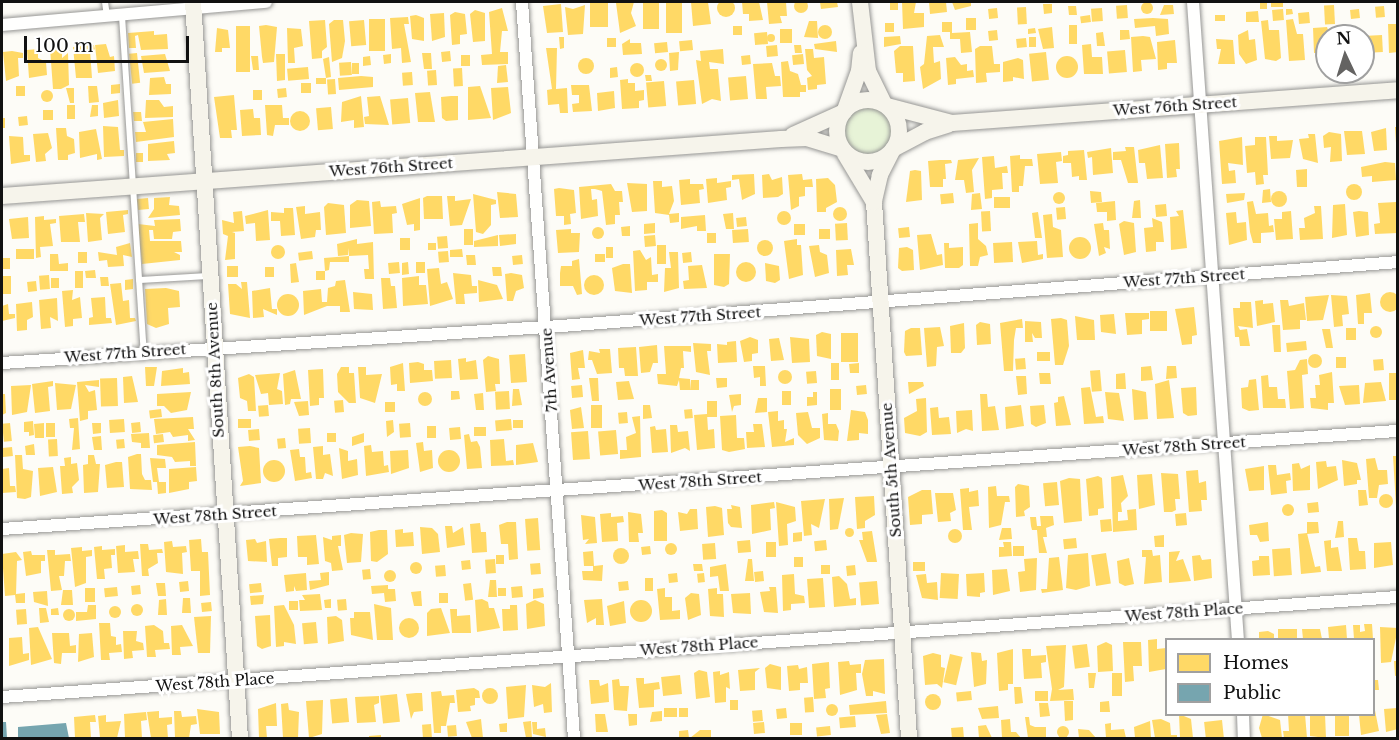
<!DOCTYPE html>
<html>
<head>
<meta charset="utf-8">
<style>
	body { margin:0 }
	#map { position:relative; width:1399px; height:740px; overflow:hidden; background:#fdfcf7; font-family:"Libre Baskerville",serif }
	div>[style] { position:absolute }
	.green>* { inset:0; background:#e7f3d7 }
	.round { border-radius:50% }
	.homes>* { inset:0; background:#ffd966; transform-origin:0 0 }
	.public>* { inset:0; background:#76a5af }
	.roads { filter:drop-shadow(0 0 2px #979795) drop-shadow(0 0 2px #979795) }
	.lane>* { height:6px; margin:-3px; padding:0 3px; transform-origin:3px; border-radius:3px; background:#fffffe }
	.street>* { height:12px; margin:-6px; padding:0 6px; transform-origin:6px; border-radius:6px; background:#fffffe }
	.secondary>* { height:16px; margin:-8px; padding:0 8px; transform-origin:8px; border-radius:8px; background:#f6f4eb }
	.secondary>.ring { margin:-8px; padding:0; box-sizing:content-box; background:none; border:16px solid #f6f4eb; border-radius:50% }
	span { translate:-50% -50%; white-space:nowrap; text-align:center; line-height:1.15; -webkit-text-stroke:6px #fff; paint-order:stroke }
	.street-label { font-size:15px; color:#111 }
	.frame { position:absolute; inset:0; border:3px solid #111; pointer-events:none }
	.legend { position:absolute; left:1165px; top:638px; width:210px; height:78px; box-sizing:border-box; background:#fff; border:2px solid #a0a0a0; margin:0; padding:8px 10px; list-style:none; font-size:18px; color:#111 }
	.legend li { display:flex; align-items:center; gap:12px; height:30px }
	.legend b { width:30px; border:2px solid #a0a0a0 }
	.north { position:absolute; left:1315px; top:24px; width:60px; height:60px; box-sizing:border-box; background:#fff; border:2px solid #a0a0a0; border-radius:50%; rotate:356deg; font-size:16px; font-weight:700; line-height:24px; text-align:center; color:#111 }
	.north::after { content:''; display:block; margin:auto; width:21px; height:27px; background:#646362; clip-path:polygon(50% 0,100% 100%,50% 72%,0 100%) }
	.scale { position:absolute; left:24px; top:36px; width:165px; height:27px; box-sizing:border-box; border:3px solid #111; border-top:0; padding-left:8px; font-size:18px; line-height:21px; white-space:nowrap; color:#111; -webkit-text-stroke:4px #fff; paint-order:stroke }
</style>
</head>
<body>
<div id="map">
	<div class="green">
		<div class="round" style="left:844px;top:107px;width:48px;height:48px"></div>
	</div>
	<div class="homes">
		<div class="round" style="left:794px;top:-1px;width:14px;height:14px"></div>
		<div class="round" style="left:717px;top:-1px;width:18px;height:18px"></div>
		<div class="round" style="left:1141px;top:2px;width:12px;height:12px"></div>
		<div style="left:590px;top:2px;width:18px;height:25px"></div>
		<div style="clip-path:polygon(634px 2px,631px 13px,636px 26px,620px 33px,616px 3px)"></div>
		<div style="left:643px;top:2px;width:16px;height:27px"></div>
		<div style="left:666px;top:2px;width:16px;height:31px"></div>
		<div style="clip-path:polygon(691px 2px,708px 2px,711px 24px,693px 26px)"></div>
		<div style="clip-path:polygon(742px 2px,759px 2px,763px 20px,749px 21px,749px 14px,743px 14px)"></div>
		<div style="clip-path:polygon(767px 2px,786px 2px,787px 16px,780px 16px,782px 23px,769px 24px)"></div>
		<div style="clip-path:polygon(820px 2px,837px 2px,838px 7px,821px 9px)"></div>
		<div style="left:890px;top:2px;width:8px;height:8px"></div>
		<div style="clip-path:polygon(902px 2px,916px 2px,914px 13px,924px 13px,924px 27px,903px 29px)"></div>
		<div style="clip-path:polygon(929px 2px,946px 2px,947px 12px,930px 14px)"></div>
		<div style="clip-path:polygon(952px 2px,971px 2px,971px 6px,955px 10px)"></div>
		<div style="left:1260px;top:2px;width:7px;height:7px"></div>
		<div style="left:1271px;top:2px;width:12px;height:5px"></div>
		<div style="clip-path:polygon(561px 4px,563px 32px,547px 33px,543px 6px)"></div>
		<div style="clip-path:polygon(1043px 4px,1052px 4px,1052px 13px,1044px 14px)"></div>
		<div style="clip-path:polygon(585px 5px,583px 34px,568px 35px,565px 7px,573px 9px)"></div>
		<div style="left:1127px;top:5px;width:13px;height:11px;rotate:86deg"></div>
		<div style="clip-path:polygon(1164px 5px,1173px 5px,1174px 14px,1160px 15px)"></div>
		<div style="left:1334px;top:5px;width:19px;height:10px;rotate:87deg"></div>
		<div style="clip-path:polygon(1068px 6px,1076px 6px,1077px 15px,1069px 15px)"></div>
		<div style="left:1384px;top:6px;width:11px;height:9px;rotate:85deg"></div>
		<div style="left:1026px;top:7px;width:17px;height:9px;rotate:87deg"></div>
		<div style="clip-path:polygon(502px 8px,508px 31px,502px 31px,500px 52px,508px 52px,508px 64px,482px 65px,481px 55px,492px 54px,489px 12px)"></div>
		<div style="left:997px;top:8px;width:10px;height:9px;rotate:84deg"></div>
		<div style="left:1102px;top:8px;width:13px;height:11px;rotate:86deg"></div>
		<div style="left:1283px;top:9px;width:11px;height:11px;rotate:85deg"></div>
		<div style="clip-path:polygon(1286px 9px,1292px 9px,1293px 14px,1286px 15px)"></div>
		<div style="left:1359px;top:9px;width:9px;height:9px;rotate:84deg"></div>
		<div style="clip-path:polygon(475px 10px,485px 13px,485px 41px,473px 42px,470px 14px)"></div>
		<div style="clip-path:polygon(1258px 11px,1259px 22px,1246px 22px,1246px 12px)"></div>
		<div style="clip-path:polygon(455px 12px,465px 14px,467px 34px,460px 35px,460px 44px,452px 45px,450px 15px)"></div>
		<div style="left:1309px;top:12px;width:11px;height:11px;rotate:85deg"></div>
		<div style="clip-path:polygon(444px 13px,445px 37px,432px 41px,430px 14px)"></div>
		<div style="clip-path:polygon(416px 15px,424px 18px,424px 41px,412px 39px,410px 16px)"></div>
		<div style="left:1090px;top:15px;width:7px;height:10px;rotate:82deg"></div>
		<div style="left:1225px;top:15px;width:6px;height:10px;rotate:90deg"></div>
		<div style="clip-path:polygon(408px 17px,409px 24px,404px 24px,411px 62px,402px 63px,401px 48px,392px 49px,390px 18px)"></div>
		<div style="left:966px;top:18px;width:10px;height:12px"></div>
		<div style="clip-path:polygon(1153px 18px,1168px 19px,1169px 34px,1156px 36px,1155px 26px,1135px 28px,1134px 19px)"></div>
		<div style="left:369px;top:19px;width:16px;height:32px"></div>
		<div style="clip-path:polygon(1293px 19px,1297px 34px,1303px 34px,1305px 60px,1289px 61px,1286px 20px)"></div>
		<div style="clip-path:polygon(325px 20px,327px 47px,322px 51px,322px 58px,312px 59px,309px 21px)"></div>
		<div style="clip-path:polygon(334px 20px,343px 20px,345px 41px,342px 58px,332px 62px,329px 24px)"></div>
		<div style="left:364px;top:20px;width:25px;height:15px;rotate:85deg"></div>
		<div style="clip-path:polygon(1268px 20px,1269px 30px,1279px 30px,1281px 58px,1276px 61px,1265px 59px,1261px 21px)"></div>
		<div style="clip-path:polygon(809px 21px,817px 21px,818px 38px,804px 37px)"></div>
		<div style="clip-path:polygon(942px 22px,952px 22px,952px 33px,970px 32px,972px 52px,961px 53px,960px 39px,950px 39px,950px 32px,942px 32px)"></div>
		<div style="left:885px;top:23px;width:9px;height:9px"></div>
		<div style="clip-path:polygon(1388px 24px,1396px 24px,1398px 52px,1389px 53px)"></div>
		<div class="round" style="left:818px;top:25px;width:14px;height:14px"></div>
		<div style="clip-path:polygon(266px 25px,277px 27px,274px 62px,263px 63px,262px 57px,259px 26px)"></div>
		<div style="left:1069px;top:25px;width:8px;height:19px"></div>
		<div style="left:250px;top:26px;width:46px;height:14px;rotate:90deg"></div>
		<div style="left:742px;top:26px;width:9px;height:9px;rotate:90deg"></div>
		<div style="clip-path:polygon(1052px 27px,1054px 48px,1043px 49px,1038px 29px)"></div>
		<div style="clip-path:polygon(1327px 27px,1330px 36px,1327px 36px,1327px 58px,1323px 59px,1320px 53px,1314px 53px,1313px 28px)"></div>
		<div style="clip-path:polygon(1339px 27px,1345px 27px,1346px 36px,1339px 36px)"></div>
		<div style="clip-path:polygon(217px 28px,228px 30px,230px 48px,222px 48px,222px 52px,215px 52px)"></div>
		<div style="clip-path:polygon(287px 28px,301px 29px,303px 46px,294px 48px,295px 63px,288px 63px)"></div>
		<div style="clip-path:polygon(1035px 28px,1036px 33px,1028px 34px,1028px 29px)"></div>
		<div style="left:792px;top:29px;width:14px;height:12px;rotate:90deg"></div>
		<div style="left:997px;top:30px;width:10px;height:9px;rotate:84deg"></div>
		<div style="clip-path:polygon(1120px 30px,1129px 30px,1130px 39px,1120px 40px)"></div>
		<div style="clip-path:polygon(1248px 30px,1249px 40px,1255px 39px,1257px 60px,1246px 64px,1239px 54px,1238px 35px)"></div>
		<div style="clip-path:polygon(154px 31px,154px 35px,167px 34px,168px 49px,141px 50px,138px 35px,135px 36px,136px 48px,129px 48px,128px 33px)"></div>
		<div style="left:767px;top:32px;width:12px;height:13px;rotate:85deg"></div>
		<div style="clip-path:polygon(1103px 32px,1105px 46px,1097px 46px,1096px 33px)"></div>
		<div class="round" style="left:767px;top:34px;width:8px;height:8px"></div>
		<div style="clip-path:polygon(940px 35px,944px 47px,933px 47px,934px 63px,940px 61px,941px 79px,923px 89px,920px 67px,924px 64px,927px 36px)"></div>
		<div style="left:1382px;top:35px;width:17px;height:19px;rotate:87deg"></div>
		<div style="clip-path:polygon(900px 36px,901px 44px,884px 47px,884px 37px)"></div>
		<div style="clip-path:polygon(1143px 36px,1150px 37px,1156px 59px,1141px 60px,1142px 71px,1133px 72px,1131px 37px)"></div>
		<div style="clip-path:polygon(559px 37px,564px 37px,564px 48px,560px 49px)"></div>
		<div style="left:1029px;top:37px;width:7px;height:10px"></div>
		<div style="left:607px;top:38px;width:9px;height:9px"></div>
		<div style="left:1026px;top:38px;width:9px;height:10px;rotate:84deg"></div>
		<div style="clip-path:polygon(630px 39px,630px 43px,641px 43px,642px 54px,623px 55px,622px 44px)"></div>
		<div style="clip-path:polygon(1216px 39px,1233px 40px,1235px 64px,1218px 64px,1221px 49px,1217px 49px)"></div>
		<div style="left:692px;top:40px;width:10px;height:13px;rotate:84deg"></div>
		<div style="clip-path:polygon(1175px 40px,1177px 63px,1167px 63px,1167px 69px,1158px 70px,1157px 42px)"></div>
		<div style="clip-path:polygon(836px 41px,837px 52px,815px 49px,814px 44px)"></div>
		<div style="left:667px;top:42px;width:10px;height:13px;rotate:84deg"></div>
		<div style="clip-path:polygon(106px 44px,110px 57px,114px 56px,115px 71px,98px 73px,95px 45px)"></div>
		<div style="clip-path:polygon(1091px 44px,1092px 57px,1102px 57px,1103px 74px,1084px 74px,1082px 45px)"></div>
		<div style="clip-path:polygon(94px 45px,95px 50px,90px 50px,92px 78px,76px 78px,73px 47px)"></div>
		<div style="left:777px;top:45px;width:11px;height:11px;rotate:85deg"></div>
		<div style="clip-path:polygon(794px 45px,801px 45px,802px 53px,795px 53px)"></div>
		<div style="clip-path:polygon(900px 46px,913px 46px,915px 81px,903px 82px,903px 73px,896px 73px,894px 51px)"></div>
		<div style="clip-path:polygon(980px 46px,992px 46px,994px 64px,1000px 64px,1000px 72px,986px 73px,987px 82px,976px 83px,975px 49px)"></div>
		<div style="clip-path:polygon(50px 48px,62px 48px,62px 58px,68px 53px,69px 85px,61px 89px,53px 89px)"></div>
		<div style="clip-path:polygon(546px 48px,557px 48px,556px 89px,567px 88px,568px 113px,560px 113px,559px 104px,548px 105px,547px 90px,552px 89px)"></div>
		<div style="clip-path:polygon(38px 49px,38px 58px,46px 62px,47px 75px,29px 78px,27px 50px)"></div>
		<div style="clip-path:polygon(723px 49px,724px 64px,709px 62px,710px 69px,718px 69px,721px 101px,712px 99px,702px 104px,696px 60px,701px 61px,700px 51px)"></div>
		<div style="clip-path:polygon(805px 49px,813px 49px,814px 58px,824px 57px,826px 84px,817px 85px,817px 89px,808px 90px,807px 78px,812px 76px,807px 70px)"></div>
		<div style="left:1125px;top:50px;width:22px;height:18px;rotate:85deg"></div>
		<div style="clip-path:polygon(12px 51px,23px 53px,23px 58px,18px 58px,19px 76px,6px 81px,3px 52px)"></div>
		<div style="left:450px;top:51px;width:10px;height:9px;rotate:84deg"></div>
		<div style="clip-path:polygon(679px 52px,678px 70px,670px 71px,669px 53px)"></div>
		<div style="left:1046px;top:52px;width:28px;height:17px;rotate:84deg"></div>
		<div style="left:137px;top:53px;width:30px;height:8px;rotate:84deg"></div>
		<div style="clip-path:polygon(422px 53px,431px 53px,432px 69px,424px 69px)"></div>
		<div style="clip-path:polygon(165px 54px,170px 71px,144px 73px,141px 56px)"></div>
		<div style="clip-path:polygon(276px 54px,285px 54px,285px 80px,277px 81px)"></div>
		<div style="clip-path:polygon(391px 54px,391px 63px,384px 64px,383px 55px)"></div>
		<div style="left:803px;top:54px;width:10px;height:11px;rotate:84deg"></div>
		<div style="left:461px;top:55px;width:9px;height:11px"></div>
		<div style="left:750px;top:55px;width:9px;height:9px;rotate:84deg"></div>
		<div style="clip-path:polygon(251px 56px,258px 56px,259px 70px,253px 70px)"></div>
		<div style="clip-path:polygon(370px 56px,371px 65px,363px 66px,363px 57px)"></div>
		<div class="round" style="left:1056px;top:56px;width:22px;height:22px"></div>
		<div style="clip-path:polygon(329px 57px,331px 77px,326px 78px,323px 59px)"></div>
		<div style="clip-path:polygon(955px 57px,961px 65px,967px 64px,967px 71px,973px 70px,974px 77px,956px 79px,956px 84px,948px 85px,946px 58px)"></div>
		<div style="clip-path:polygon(1018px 58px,1023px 60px,1024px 79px,1013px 77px,1013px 81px,1003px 82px,1003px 62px)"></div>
		<div class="round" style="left:578px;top:58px;width:16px;height:16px"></div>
		<div class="round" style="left:655px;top:59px;width:12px;height:12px"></div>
		<div style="clip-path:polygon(788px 61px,790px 71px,798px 74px,801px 85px,806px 85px,806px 92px,800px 92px,800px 97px,783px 97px,781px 62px)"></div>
		<div style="left:351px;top:62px;width:13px;height:12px;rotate:86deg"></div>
		<div class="round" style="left:630px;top:63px;width:14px;height:14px"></div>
		<div style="left:352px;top:63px;width:7px;height:11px"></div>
		<div style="clip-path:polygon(772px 63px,775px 76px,780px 76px,781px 86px,766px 87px,767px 99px,756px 99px,753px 64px)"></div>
		<div style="clip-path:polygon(506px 65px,508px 82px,497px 83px,498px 66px)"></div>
		<div style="left:308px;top:67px;width:12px;height:21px;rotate:85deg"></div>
		<div style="clip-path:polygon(617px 67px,618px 77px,610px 78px,610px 68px)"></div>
		<div style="left:462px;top:68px;width:18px;height:9px;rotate:87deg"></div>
		<div style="left:436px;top:70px;width:15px;height:9px;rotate:86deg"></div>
		<div style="left:412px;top:72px;width:13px;height:10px;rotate:86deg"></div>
		<div style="clip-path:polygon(645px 75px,651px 75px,652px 81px,646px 81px)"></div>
		<div style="clip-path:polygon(361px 76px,373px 77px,373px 87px,339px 90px,338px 78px)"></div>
		<div style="left:746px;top:76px;width:23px;height:18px;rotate:85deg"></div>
		<div style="clip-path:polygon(164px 77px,166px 84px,171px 84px,171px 94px,149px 95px,150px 78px)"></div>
		<div style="left:326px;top:78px;width:6px;height:10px;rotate:90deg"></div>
		<div style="left:335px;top:79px;width:15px;height:8px;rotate:86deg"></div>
		<div style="clip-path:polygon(628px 79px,628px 83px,635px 83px,635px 91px,644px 90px,644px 100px,639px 101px,639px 108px,622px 109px,620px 80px)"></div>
		<div style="left:694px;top:80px;width:24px;height:18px;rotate:85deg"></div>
		<div style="left:664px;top:81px;width:25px;height:18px;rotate:85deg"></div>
		<div style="left:301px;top:83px;width:10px;height:10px"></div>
		<div style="clip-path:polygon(120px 84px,120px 93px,111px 94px,111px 85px)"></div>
		<div style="clip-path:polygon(571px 85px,589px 85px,592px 111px,573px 112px,572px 104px,579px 103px,579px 95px,572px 95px)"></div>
		<div style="left:16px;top:86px;width:9px;height:10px"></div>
		<div style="clip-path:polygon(88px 86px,97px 86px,99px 102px,89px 103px)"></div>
		<div style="clip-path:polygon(480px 86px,491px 118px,468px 120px,468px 87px)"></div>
		<div style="clip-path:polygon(508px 87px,511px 113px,493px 120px,491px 88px)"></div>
		<div style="clip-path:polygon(66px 88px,74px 88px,74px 103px,70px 103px)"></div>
		<div style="left:286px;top:88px;width:9px;height:9px;rotate:84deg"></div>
		<div class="round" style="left:41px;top:90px;width:12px;height:12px"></div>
		<div style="left:262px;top:90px;width:10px;height:9px;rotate:90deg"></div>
		<div style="clip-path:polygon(614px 91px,615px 108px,598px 111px,597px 93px)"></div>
		<div style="clip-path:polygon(430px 92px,435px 122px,418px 122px,415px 93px)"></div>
		<div style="clip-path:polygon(234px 95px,237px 130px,231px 130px,232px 138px,220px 138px,214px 97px)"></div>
		<div style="clip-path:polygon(361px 96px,364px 127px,354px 128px,354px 120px,341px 122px,342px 102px)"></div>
		<div style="clip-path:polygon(380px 96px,389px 125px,365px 124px,364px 117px,369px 116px,367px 97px)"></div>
		<div style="clip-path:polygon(451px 96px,458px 96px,458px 120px,446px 121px,442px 118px,441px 97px)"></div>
		<div style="left:408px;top:98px;width:25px;height:18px;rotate:85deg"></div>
		<div style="clip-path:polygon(118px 100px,119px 116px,104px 118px,103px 103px)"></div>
		<div style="clip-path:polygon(146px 100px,159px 100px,164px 107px,173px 106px,173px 117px,145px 118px)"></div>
		<div style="left:67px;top:105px;width:8px;height:14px"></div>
		<div style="clip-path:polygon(92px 105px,98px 105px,98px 116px,90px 117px)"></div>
		<div style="clip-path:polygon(265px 105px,282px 105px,283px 118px,289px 118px,289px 125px,275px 125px,273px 136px,267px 135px)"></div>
		<div style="left:331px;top:107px;width:22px;height:15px;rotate:85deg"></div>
		<div style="clip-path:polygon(253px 109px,254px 118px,260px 118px,261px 135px,242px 136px,240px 110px)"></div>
		<div style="left:53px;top:110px;width:10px;height:10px;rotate:90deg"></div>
		<div class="round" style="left:290px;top:111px;width:20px;height:20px"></div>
		<div style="clip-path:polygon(133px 112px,141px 112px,142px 121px,134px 121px)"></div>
		<div style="left:27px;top:116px;width:9px;height:9px;rotate:84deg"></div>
		<div style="left:2px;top:118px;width:3px;height:10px"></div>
		<div style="clip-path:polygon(173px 119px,174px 137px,136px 142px,135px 132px,146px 132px,143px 122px)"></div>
		<div style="clip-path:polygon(103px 126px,118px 127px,120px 150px,124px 150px,124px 156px,104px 157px)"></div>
		<div style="clip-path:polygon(1395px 127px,1398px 127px,1398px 142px,1396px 143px)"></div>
		<div style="clip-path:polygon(56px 128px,66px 128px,67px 136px,74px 139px,75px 153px,68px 155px,68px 160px,58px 160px)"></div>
		<div style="clip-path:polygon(1386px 128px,1387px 150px,1374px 151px,1371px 132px)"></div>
		<div style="clip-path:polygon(96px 129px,102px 159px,97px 160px,97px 154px,80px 158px,79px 132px)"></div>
		<div style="clip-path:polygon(1344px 131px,1362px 131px,1365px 154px,1347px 155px)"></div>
		<div style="clip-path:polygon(1329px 132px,1341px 134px,1342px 161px,1330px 162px,1331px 147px,1324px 148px,1323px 136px)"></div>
		<div style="clip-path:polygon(48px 133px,52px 148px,45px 154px,46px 161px,36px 162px,33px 134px)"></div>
		<div style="clip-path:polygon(1308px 134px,1315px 134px,1318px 163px,1303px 159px,1299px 139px,1309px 138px)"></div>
		<div style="clip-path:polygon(9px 136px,23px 137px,24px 155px,30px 155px,30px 161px,11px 164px)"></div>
		<div style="clip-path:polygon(1269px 136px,1277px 136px,1277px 141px,1293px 140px,1290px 158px,1271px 159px)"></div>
		<div style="clip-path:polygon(1242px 137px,1243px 165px,1228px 163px,1229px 171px,1235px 170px,1236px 183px,1222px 184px,1219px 141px)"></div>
		<div style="clip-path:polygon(1255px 137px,1266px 137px,1268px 175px,1263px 175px,1264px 184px,1256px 185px,1255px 172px,1247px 173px,1245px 146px,1255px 145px)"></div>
		<div style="clip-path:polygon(174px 141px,175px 153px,167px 154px,170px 160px,148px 161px,148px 144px)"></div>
		<div style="clip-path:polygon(1179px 143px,1180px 169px,1176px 169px,1177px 177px,1167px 178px,1165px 144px)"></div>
		<div style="clip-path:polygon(1160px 145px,1163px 178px,1147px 179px,1145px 163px,1139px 163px,1138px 150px)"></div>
		<div style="clip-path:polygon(1125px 147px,1134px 147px,1138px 183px,1128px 183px,1121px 160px,1113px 160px,1113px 152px,1126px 151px)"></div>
		<div style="clip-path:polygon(1111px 148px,1113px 173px,1093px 175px,1092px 157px,1088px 158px,1087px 152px)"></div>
		<div style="clip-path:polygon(1084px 150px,1087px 180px,1079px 180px,1079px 176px,1072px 177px,1071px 163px,1063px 163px,1063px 156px,1068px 155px,1068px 151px)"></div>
		<div style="clip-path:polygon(1061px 152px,1062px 161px,1056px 162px,1058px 183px,1040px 184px,1037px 154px)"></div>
		<div style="left:136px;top:153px;width:7px;height:9px"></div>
		<div style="clip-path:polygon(1020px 155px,1020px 159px,1032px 159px,1033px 166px,1025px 166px,1023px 186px,1019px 186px,1019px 192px,1012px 192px,1010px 156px)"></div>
		<div style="clip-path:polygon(994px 156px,995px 168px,1007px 166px,1008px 173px,1002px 173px,1003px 189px,992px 190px,992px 198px,985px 199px,982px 157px)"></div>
		<div style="clip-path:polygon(979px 158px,972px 170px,974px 192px,966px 193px,964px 180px,955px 180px,958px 160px)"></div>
		<div style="clip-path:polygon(940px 160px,951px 160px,952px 163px,945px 164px,946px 179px,943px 179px,943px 187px,930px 187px,928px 161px)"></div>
		<div style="clip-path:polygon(1385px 162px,1395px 163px,1396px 180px,1372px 182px,1372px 176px,1362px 177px,1361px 167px)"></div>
		<div style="clip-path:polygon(1307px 169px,1307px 187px,1297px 187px,1296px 170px)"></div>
		<div style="clip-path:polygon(915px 170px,921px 171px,922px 200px,906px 202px,910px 171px)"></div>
		<div style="clip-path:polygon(754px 174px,755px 194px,742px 200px,739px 179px,732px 180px,732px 175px)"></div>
		<div style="clip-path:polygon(769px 174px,772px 180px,782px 177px,783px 194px,778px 197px,763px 198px,762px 175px)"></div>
		<div style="clip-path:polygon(802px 174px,803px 180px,812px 179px,813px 187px,805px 187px,805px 196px,799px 197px,799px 206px,791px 210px,788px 175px)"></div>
		<div style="clip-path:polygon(717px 178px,717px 183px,731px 181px,731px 187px,726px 188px,727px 200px,708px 203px,706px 179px)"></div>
		<div style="clip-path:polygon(828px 178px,835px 185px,837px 202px,826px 208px,826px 212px,817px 212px,816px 179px)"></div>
		<div style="clip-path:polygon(690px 179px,690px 184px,703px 184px,704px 189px,699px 190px,700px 203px,681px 205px,679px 180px)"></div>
		<div style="clip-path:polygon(653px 181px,662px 181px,662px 187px,672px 186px,674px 201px,669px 214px,679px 213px,679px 222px,670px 223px,669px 215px,655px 213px)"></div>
		<div style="clip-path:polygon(627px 183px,647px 184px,647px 211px,632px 212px)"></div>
		<div class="round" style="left:1346px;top:184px;width:16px;height:16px"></div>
		<div style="clip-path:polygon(611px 184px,615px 191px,622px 191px,623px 202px,619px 202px,620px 215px,615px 215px,615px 224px,606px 225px,602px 191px,595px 189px,591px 189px,592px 200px,597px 199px,598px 216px,581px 219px,579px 187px)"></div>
		<div style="clip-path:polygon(559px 188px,574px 190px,576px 213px,570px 214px,571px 224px,564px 225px,564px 216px,556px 216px,554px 189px)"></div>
		<div style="clip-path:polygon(1270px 189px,1271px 202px,1262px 203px,1263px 190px)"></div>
		<div class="round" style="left:1271px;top:191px;width:16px;height:16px"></div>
		<div style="clip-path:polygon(1090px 191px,1101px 192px,1102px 202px,1091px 203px)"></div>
		<div style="clip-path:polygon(497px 192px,516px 194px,518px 217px,500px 218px)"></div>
		<div class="round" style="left:1053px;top:192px;width:12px;height:12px"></div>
		<div style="left:953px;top:193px;width:10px;height:13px;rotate:84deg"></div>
		<div style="clip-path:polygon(980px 193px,982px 209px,971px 210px,972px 194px)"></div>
		<div style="clip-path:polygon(1245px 193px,1244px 200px,1227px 203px,1226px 194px)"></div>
		<div style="clip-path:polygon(473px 194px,496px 200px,496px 204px,491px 205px,491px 225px,483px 234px,476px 232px)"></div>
		<div style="clip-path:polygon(427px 196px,442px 196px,443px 219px,424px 219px,423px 198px)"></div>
		<div style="clip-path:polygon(447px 196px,455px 196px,455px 201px,471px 199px,462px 225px,450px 226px)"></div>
		<div style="clip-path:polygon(170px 197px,169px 205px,179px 206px,180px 215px,148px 218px,154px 209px,154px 198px)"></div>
		<div style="left:1010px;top:197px;width:11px;height:16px;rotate:90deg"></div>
		<div style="left:148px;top:198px;width:11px;height:11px;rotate:85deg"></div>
		<div style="clip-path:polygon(420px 198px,420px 230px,414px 231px,414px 224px,407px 225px,402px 204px)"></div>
		<div style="clip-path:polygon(357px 200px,369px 201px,371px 226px,350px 228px,350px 205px)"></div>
		<div style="clip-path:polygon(1140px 200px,1141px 218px,1132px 218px,1134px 201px)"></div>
		<div style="clip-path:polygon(380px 201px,381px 207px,396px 206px,397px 213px,392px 214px,393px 233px,374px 234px,372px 202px)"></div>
		<div style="clip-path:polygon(1115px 201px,1116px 220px,1107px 221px,1107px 212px,1097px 212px,1096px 203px)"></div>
		<div style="clip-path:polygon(1253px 201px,1256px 214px,1268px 213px,1269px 226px,1273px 225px,1274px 232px,1261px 233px,1261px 243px,1253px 243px,1250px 232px,1247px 202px)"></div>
		<div style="clip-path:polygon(1396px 202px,1398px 233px,1375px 234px,1374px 224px,1380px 223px,1378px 203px)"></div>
		<div style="clip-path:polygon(328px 203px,344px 205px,346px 233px,326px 235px,324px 207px)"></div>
		<div style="left:1166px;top:204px;width:12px;height:11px;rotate:85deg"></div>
		<div style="clip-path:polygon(1345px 204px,1347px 235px,1332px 238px,1333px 205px)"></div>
		<div style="clip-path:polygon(305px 206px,305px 214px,320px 212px,321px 230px,316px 230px,315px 237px,301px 239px,296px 207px)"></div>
		<div style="clip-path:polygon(1314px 206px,1321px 206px,1323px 239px,1300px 240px,1299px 228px,1305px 228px,1304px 218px,1315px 213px)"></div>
		<div class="round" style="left:833px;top:207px;width:14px;height:14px"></div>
		<div style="left:1065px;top:207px;width:12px;height:9px;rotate:85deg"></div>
		<div style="clip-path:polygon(284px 208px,293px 208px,295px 235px,281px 236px,280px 221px,271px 221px,271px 212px,284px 213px)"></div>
		<div style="clip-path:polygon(128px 210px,128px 214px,123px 215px,125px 232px,108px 234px,106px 212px)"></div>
		<div style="clip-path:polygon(268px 210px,270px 240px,256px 241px,255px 223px,246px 224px,245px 216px)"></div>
		<div style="clip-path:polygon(1183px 210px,1187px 248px,1171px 250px,1170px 217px,1179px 216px,1176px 211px)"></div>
		<div style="clip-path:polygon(242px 211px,244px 231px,232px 232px,235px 233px,235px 259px,225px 260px,228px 236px,223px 234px,222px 220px,234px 223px,233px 212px)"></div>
		<div style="left:990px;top:211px;width:20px;height:9px;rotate:87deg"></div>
		<div style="clip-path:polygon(1291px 211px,1293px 239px,1276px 240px,1274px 219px,1282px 219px,1282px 212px)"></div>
		<div style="clip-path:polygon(1359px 211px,1368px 212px,1369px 235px,1356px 237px,1353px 212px)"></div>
		<div class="round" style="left:777px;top:211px;width:14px;height:14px"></div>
		<div style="clip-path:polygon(1038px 212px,1042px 238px,1035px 238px,1032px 213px)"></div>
		<div style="clip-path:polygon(1236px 212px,1237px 223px,1246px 222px,1247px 240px,1229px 245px,1226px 213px)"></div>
		<div style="clip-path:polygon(86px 213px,104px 214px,100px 218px,102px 240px,88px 242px)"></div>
		<div style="clip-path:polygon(733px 213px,734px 229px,726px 229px,723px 214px)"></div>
		<div style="clip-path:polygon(84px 214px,85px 222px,78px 222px,80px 242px,61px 242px,59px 216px)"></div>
		<div style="clip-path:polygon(1052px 214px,1053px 227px,1061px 230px,1063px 257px,1047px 258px,1043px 215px)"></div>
		<div style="clip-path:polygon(705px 215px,706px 231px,697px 231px,697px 226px,681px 229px,681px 217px)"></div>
		<div style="clip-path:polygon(44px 216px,44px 220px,56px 219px,56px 223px,50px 224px,53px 246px,40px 247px,41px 257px,36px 258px,35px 217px)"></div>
		<div style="clip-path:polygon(28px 217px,29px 238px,12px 239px,9px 219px)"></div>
		<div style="left:746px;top:217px;width:9px;height:10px;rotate:84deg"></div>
		<div style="clip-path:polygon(1152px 218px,1162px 222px,1164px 242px,1156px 242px,1156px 251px,1146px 252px,1144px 228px,1153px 227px)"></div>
		<div style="clip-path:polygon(180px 219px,181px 231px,173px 232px,172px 239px,154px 239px,153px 230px,149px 230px,150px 241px,181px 241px,182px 252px,174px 252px,180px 255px,180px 260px,142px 264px,138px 224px,155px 226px,154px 220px)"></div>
		<div style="clip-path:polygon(1124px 221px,1134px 223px,1136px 252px,1124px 255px,1119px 224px)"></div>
		<div style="clip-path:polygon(655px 223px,655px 233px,644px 234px,644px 224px)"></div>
		<div style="left:847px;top:223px;width:17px;height:12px;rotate:87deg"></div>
		<div style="clip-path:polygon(978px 223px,978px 239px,986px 246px,988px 255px,980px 257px,978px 266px,970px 266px,969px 224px)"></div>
		<div style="clip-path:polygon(1103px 223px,1104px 230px,1109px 230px,1110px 249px,1104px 247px,1106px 253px,1099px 256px,1094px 224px)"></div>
		<div style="left:794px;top:224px;width:11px;height:11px"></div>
		<div style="clip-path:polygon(630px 226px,630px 236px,622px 236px,621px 227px)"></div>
		<div class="round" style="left:592px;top:227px;width:12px;height:12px"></div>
		<div style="left:909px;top:227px;width:10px;height:11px;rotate:84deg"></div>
		<div style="left:464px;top:229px;width:9px;height:16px"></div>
		<div style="clip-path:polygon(571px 229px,571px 233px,580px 233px,579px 252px,558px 253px,556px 230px)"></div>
		<div style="left:748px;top:229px;width:13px;height:16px;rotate:86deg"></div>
		<div style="left:830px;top:229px;width:10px;height:11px;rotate:90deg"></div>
		<div style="left:707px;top:233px;width:9px;height:10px"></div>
		<div style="clip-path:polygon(516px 234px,516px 244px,500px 246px,499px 235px)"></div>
		<div style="clip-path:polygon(931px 234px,937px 255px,942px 254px,943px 265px,920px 270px,917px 235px)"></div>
		<div style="clip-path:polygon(498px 235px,498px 246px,474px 247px,474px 241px)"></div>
		<div style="left:655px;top:235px;width:11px;height:11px;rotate:85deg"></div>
		<div style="left:447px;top:236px;width:12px;height:10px;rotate:85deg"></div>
		<div class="round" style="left:1069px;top:237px;width:22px;height:22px"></div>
		<div style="left:400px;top:238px;width:10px;height:12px"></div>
		<div style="clip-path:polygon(357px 239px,357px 244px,373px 242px,374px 279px,365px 279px,364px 269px,369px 269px,368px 255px,349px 256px,348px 248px,348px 255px,338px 256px,337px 244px)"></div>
		<div style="clip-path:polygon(797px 239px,797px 245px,801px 245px,803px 275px,789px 279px,784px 241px)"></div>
		<div class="round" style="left:757px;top:240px;width:16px;height:16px"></div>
		<div style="clip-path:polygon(1037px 241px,1038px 255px,1043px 254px,1043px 259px,1022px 263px,1018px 242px)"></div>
		<div style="left:1012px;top:242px;width:20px;height:19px;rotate:87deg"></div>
		<div style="clip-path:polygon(130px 243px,132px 257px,123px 255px,124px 266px,108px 267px,107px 260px,99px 261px,98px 252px,117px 255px,116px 247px)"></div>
		<div style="left:428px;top:243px;width:8px;height:7px"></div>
		<div style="clip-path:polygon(944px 243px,949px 243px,949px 248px,963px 247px,963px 265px,959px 268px,945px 268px)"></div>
		<div style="left:657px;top:245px;width:9px;height:19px"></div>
		<div style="clip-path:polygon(819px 245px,820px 252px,827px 255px,829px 273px,815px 277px,809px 246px)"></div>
		<div class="round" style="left:271px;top:245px;width:14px;height:14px"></div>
		<div style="left:606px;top:247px;width:7px;height:11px"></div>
		<div style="clip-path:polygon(907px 247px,913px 250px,914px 270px,902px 271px,898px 268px,899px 248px)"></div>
		<div style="left:34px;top:249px;width:10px;height:18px;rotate:90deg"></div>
		<div style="clip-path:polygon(462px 249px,463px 257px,450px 257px,450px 250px)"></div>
		<div style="clip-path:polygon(851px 249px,854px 265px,847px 265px,848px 275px,837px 276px,836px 250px)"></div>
		<div style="clip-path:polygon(640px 250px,646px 260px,651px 257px,652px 275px,658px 274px,658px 282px,647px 282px,647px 290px,635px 291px,633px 251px)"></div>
		<div style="left:312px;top:251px;width:8px;height:14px;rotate:83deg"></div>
		<div style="left:448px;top:251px;width:11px;height:10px;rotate:85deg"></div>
		<div style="left:87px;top:252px;width:11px;height:9px;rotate:90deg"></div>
		<div style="clip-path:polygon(669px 252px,678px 252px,679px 288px,664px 292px,665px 268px,671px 268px)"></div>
		<div style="left:691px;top:252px;width:10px;height:9px;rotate:84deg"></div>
		<div style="clip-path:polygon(50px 254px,58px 254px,59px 264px,68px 263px,68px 271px,50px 271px)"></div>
		<div style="left:595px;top:254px;width:10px;height:8px"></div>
		<div style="clip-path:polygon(714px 254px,730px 254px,729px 284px,724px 287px,714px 285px)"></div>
		<div style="clip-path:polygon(466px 255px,475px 255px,476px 265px,467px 265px)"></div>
		<div style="left:522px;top:255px;width:9px;height:10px;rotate:84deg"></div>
		<div style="clip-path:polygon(349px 256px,349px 262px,330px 262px,329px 270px,325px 271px,324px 258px)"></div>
		<div style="left:2px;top:258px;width:8px;height:11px"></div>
		<div style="clip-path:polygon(579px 259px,582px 294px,577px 295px,573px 286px,560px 286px,560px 273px,561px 266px,572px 266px,572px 261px)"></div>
		<div style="left:399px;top:262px;width:11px;height:11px;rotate:85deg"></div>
		<div style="clip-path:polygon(408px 262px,409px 274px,402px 275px,402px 263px)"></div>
		<div style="left:416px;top:262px;width:9px;height:11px"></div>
		<div class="round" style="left:736px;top:262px;width:20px;height:20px"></div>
		<div style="clip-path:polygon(296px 263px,299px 282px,291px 283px,290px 264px)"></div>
		<div style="clip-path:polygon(765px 263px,779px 266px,780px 280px,775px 283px,766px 281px)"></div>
		<div style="clip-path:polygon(623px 264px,630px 264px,632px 293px,615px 291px,612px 268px)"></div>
		<div style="clip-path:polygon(702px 265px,707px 288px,684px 289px,683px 281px,689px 280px,688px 266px)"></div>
		<div style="left:238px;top:266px;width:11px;height:11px;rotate:90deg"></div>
		<div style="left:265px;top:267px;width:9px;height:10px"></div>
		<div style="clip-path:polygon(492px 267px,501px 267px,502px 276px,493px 276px)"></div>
		<div style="clip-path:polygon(439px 268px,441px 284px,447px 282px,453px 299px,430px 306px,427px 269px)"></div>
		<div style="clip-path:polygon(95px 270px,96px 278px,86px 278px,85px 271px)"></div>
		<div style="left:75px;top:271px;width:8px;height:17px"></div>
		<div style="left:325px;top:271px;width:9px;height:9px;rotate:90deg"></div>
		<div style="clip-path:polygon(453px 273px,471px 275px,472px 286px,477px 286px,477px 293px,464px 294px,465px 304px,456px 304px)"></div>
		<div style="clip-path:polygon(511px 273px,522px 275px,524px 288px,516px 291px,513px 301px,507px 301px,505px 274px)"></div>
		<div class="round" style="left:584px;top:275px;width:20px;height:20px"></div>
		<div style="left:49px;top:275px;width:14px;height:10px;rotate:86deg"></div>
		<div style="left:2px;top:276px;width:9px;height:18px"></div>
		<div style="clip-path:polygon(419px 276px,419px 285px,426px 285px,428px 304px,403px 306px,402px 278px)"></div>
		<div style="clip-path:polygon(100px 277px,108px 277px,109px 286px,101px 286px)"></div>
		<div style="left:51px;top:278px;width:8px;height:10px"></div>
		<div style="clip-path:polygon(381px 278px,390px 278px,391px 286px,395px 286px,397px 308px,383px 309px)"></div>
		<div style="clip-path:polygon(133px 279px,133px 289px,125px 290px,125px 280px)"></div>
		<div style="clip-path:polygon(345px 280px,350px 312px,340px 312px,340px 306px,327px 306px,304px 315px,303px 291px,321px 289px,322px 302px,327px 302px,328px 288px,335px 286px,336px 281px)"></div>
		<div style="clip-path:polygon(478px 280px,497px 285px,503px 299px,479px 302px)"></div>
		<div style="left:36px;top:281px;width:10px;height:9px;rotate:84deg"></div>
		<div style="clip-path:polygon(241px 282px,247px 282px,250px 318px,230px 314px,228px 284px,236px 284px,242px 289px)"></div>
		<div style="clip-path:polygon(121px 283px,123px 301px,129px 300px,130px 318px,135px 318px,136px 321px,116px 325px,110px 284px)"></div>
		<div style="clip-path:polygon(166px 288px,179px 291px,180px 307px,168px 308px,169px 324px,156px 328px,147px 324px,145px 289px)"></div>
		<div style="clip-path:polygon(270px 288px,272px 309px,277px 309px,277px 315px,263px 309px,264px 317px,253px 318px,252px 291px)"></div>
		<div style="clip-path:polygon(73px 290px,72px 300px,80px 297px,82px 318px,73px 319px,73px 326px,65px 327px,62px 291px)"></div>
		<div style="clip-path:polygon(353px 292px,372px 294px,373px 310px,354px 309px)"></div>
		<div class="round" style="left:1380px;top:292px;width:20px;height:20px"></div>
		<div style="clip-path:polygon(1370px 293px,1372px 313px,1364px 313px,1364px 324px,1358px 324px,1356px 295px)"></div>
		<div class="round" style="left:277px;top:294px;width:22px;height:22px"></div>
		<div style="clip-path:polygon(1329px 295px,1323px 320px,1307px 321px,1305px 297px)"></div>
		<div style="clip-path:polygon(1331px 295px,1347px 296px,1349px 314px,1342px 315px,1343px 326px,1334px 327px)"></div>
		<div style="clip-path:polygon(105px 297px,106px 318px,111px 318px,112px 323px,89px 325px,89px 318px,93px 317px,91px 298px)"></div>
		<div style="clip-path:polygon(57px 298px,58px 321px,50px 317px,51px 328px,41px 329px,39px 300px)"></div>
		<div style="clip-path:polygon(1263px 300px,1263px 304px,1273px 303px,1275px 322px,1257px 326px,1255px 301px)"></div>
		<div style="clip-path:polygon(1280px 300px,1288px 300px,1289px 306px,1304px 303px,1306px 320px,1300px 320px,1300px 329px,1283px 330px)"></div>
		<div style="clip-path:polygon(32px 302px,33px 317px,27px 320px,27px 330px,17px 331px,16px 304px)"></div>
		<div style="clip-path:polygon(1240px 302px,1251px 302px,1253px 328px,1238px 326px,1240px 330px,1247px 329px,1250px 346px,1240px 346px,1239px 337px,1235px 337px,1233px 308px,1240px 308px)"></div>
		<div style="clip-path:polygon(8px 304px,9px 314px,15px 314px,15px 318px,2px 321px,2px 306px)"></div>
		<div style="clip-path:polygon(1194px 307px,1197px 335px,1192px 336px,1192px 344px,1182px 345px,1175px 309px)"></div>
		<div style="left:1150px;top:311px;width:17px;height:20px"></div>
		<div style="clip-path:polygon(1125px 313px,1149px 313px,1149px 319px,1142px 320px,1142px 334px,1127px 335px)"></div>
		<div style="clip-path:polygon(1114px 314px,1116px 334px,1101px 332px,1100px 315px)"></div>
		<div style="clip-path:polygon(1075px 316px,1094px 320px,1095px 340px,1077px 340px)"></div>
		<div style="clip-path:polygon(1061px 318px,1067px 320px,1069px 346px,1063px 365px,1055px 365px,1051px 319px)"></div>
		<div style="clip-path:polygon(1022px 319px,1023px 328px,1016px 328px,1014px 340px,1013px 371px,1004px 371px,1000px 323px)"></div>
		<div style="clip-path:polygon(1025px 321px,1041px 322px,1042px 338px,1035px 338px,1032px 333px,1033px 342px,1025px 342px)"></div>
		<div style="clip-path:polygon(980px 322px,990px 324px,991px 344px,977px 345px,976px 325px)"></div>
		<div style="clip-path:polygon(964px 323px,965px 348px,961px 353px,951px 353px,950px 326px)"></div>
		<div style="clip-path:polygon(1272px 325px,1280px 325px,1281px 352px,1274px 352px)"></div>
		<div class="round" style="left:1370px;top:326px;width:12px;height:12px"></div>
		<div style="clip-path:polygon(940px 327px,944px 346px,937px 347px,936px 366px,927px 367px,924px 328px)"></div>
		<div style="clip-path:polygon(911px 328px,920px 328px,922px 355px,906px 356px,904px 352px,905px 331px)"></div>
		<div style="left:1356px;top:328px;width:12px;height:10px;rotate:90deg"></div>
		<div style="clip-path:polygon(1322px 329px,1330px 329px,1333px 348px,1326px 348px)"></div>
		<div style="clip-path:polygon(822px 332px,831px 334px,831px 359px,817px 356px,816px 335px)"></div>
		<div style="left:841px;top:333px;width:17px;height:29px"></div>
		<div style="clip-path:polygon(750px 337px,758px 340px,758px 353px,752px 354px,752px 361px,744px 362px,740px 341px)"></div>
		<div style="clip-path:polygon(790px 337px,809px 339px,810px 362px,792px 363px)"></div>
		<div style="clip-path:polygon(779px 338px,784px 360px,771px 361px,769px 339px)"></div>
		<div style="clip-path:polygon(736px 341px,737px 362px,718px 363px,717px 344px,727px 345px,727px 342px)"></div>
		<div style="left:1306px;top:341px;width:9px;height:20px;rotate:84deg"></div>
		<div style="clip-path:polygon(693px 343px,711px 344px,711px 351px,707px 351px,710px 375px,696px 372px)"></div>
		<div style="clip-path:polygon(657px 345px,658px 363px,653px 363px,650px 372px,641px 373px,639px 347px)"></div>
		<div style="clip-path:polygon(664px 346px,691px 346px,691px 352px,683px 351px,684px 368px,681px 368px,679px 378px,690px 379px,691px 390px,680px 390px,679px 380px,677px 386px,658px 384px,657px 374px,666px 374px)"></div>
		<div style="clip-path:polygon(636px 347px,638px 376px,625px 376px,624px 368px,619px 368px,618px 348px)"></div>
		<div style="clip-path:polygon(599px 349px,610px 349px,612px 373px,597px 374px,592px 360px,588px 360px,589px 351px,600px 353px)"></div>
		<div style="clip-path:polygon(583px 350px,585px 368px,578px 368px,580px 379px,572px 380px,570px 353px)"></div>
		<div style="left:1050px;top:352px;width:9px;height:13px;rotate:90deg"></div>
		<div class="round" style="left:1308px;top:354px;width:14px;height:14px"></div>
		<div style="left:525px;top:354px;width:28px;height:16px;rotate:86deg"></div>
		<div style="clip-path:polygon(488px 356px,499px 359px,500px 384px,495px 384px,496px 391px,486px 392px,483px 360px)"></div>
		<div style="left:1336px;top:357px;width:10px;height:11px"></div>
		<div style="clip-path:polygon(466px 358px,466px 362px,476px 360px,478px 379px,460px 380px,458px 359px)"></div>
		<div style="left:1025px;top:358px;width:11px;height:10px;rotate:85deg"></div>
		<div style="clip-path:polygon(1307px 359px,1308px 374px,1302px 375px,1304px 408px,1290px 409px,1287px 371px,1295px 370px,1300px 360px)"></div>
		<div style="left:1383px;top:359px;width:11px;height:10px;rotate:85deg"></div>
		<div style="left:451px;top:360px;width:18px;height:17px;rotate:87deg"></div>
		<div style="clip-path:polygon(418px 362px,424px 364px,424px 370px,432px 370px,433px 381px,410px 383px,409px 363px)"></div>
		<div style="clip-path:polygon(403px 363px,405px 391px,397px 391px,397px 384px,391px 385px,390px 367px)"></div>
		<div style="left:831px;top:363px;width:8px;height:17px"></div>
		<div style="clip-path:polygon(859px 363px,859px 373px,850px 373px,849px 364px)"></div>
		<div style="clip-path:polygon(753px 366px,765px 366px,766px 386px,760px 386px,760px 377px,754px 378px)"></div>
		<div style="clip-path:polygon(1151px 366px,1153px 380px,1141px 381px,1141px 367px)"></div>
		<div style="clip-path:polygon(1167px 366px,1176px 366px,1177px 378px,1166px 379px)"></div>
		<div style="clip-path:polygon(145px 367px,157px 367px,154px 386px,146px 386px)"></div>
		<div style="clip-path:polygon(341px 367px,349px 367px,349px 373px,354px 373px,356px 403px,349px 403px,338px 392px,337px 374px)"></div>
		<div style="clip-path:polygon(358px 367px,366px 367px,366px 375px,382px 374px,375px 403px,360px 398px)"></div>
		<div style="clip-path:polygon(183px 368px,183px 373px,189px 372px,190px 384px,161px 386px,162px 371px)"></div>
		<div style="clip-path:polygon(323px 369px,324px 398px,319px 398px,319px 405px,310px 406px,308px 370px)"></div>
		<div style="clip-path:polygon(295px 370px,301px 399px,291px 399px,290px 404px,285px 405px,283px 374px)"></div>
		<div style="left:1100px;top:370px;width:21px;height:10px;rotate:85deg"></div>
		<div class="round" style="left:778px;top:370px;width:14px;height:14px"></div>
		<div style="left:816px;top:371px;width:12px;height:10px;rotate:85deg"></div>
		<div style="clip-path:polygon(1332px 372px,1334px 403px,1328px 403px,1328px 410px,1311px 408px,1310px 398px,1316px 398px,1315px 385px,1320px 385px,1319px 375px)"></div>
		<div style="clip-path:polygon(280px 373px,277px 389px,282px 391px,283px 404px,269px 405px,268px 393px,261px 394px,255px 375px)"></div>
		<div style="clip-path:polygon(1039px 373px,1050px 373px,1051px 384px,1040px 384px)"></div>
		<div style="clip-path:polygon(1125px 373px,1126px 389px,1116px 389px,1116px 374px)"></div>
		<div style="left:1398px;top:373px;width:27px;height:9px;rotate:90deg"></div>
		<div style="clip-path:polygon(249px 374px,254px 377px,256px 411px,248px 411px,247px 401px,240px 398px,238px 378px)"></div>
		<div style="clip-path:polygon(1268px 375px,1269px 387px,1277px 387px,1278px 399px,1285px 399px,1286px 408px,1263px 408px,1261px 376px)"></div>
		<div style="clip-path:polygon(132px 376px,138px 402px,124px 403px,123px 377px)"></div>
		<div style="clip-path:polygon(1016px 376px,1026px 376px,1027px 394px,1018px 395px)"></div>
		<div style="left:117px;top:378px;width:28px;height:17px;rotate:88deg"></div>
		<div style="clip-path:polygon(589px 378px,598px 378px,599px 401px,592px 401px)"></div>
		<div style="clip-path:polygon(716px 378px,727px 378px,727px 387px,717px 388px)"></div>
		<div style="clip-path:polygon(1256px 379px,1259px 410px,1249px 411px,1242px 408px,1241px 388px,1248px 387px,1249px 380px)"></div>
		<div style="clip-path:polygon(99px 380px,99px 387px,85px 385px,89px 392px,95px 390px,97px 410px,88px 411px,88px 419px,80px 421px,77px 382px)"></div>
		<div style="left:691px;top:380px;width:8px;height:10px"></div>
		<div style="clip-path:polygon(1169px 380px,1174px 418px,1157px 419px,1155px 384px)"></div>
		<div style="clip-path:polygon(53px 381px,53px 386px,48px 387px,50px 411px,35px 413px,32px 384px)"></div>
		<div style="clip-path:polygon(629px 381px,634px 399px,618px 400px,616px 382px)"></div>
		<div style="clip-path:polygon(908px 382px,923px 382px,924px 386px,909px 394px)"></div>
		<div style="clip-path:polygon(1381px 382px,1386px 401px,1363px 403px,1365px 383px)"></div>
		<div style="clip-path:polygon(55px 383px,76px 385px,71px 409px,57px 410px)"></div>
		<div style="clip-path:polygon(31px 385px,27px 412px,12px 415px,11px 386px)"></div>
		<div style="left:582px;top:385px;width:12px;height:11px;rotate:85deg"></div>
		<div style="left:866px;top:385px;width:9px;height:10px;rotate:84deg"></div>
		<div style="clip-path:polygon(1359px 385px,1360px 404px,1345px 405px,1339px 386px)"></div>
		<div style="clip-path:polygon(1090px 387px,1096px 417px,1103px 416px,1104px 423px,1084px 424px,1081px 388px)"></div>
		<div style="clip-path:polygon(1196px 387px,1197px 415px,1188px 416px,1183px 413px,1181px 388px)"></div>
		<div style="clip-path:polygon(513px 389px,519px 389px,522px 405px,512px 406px)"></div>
		<div style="left:830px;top:389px;width:11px;height:21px"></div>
		<div style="clip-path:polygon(1132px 389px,1146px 392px,1148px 419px,1134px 420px)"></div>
		<div style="clip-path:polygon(451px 391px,459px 391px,460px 399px,451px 400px)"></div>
		<div style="left:509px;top:391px;width:18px;height:14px;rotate:87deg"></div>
		<div style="left:782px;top:391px;width:9px;height:14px"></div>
		<div style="clip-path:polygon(191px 392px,187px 410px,171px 413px,164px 406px,157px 406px,157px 394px)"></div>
		<div style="clip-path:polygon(813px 392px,817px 392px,817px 405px,807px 406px,807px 397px,813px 397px)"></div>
		<div style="clip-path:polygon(1105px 392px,1119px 393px,1124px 421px,1108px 419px)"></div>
		<div class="round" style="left:418px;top:392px;width:14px;height:14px"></div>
		<div style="clip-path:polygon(483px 393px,484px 410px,476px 410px,474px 394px)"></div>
		<div style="clip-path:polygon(2px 394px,5px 394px,6px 413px,2px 415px)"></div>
		<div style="clip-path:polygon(741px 394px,741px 405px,734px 406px,732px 412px,729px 395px)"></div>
		<div style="clip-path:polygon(980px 394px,987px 394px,988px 407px,995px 406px,999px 430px,982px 431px)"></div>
		<div style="clip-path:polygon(1064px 396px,1071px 425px,1056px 426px,1054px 403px,1058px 402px,1058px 397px)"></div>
		<div style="clip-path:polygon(758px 398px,767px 398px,767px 412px,755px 413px)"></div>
		<div style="clip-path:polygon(926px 398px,927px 432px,920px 436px,905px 433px,904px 418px,917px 411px,916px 399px)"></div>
		<div style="left:343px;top:400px;width:12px;height:9px;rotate:85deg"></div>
		<div style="clip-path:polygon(308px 401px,309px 415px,299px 416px,294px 402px)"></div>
		<div style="left:707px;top:401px;width:10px;height:16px"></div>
		<div style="left:385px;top:402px;width:10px;height:10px"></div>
		<div style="left:268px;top:405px;width:11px;height:10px;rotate:85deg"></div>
		<div style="left:591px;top:405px;width:11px;height:23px"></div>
		<div style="clip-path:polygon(643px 405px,650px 405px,652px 418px,643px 419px)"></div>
		<div style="clip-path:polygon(1021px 405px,1024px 426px,1006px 429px,1005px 407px)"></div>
		<div style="clip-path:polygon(1044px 405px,1046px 423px,1036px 427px,1031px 424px,1030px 406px)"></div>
		<div style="clip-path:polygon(581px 407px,584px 428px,572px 429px,570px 410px)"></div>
		<div style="clip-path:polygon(938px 407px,939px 418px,949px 417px,951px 434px,932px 435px,930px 408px)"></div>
		<div style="left:161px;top:409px;width:8px;height:12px;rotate:83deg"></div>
		<div style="left:692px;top:409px;width:9px;height:8px;rotate:84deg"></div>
		<div style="clip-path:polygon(851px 410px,865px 412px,868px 420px,868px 434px,859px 433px,859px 440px,847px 441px)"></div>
		<div style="clip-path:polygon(972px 410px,973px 431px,966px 429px,957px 433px,956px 411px)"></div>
		<div style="clip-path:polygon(778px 411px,778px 421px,784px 420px,784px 429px,787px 429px,785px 442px,794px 438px,794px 445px,772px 447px,768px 412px)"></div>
		<div style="left:627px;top:412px;width:11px;height:9px;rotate:85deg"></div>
		<div style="clip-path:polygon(808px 412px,812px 428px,820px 428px,820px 438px,807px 444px,798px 435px,796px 413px)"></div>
		<div style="clip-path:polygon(828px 413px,828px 424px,836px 424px,839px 431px,838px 441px,824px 440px,822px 414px)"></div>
		<div style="clip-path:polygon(707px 414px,708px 430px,714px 429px,715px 448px,697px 450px,694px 415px)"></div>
		<div style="clip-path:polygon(736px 415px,737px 438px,744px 438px,745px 449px,729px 452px,722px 450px,720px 416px)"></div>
		<div style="clip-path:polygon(640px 416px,641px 457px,620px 459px,620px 450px,627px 450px,626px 437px,636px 433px,632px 417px)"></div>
		<div style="clip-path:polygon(193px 417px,194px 429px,188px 429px,195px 440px,188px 441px,188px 435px,173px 437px,170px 432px,156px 434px,154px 419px)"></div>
		<div style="clip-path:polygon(78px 418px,80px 449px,72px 450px,74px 428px,70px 428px,69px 419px)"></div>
		<div style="left:124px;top:419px;width:13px;height:15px;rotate:86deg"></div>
		<div style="left:251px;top:419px;width:9px;height:13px;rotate:90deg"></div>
		<div style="left:511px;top:419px;width:11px;height:16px;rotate:85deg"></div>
		<div style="clip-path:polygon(393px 420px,394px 432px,387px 437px,386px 421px)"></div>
		<div style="left:523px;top:420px;width:8px;height:10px;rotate:90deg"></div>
		<div style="clip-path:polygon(33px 421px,34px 435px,29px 436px,29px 432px,24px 432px,24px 422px)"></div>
		<div style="left:140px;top:422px;width:10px;height:9px;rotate:84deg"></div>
		<div style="left:10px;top:423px;width:18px;height:8px;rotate:84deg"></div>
		<div style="clip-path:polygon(44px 423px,44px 438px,35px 438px,34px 424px)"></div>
		<div style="left:46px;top:423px;width:9px;height:14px"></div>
		<div style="clip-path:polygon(92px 423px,101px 423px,101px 433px,93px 434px)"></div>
		<div style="left:410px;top:423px;width:14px;height:11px;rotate:86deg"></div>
		<div style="clip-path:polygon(753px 424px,762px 424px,765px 447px,747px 448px,746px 432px,754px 432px)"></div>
		<div style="clip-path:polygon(670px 425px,677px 425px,678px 432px,688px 431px,690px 451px,685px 448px,671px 453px)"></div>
		<div style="left:427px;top:426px;width:9px;height:12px"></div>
		<div style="clip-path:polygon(655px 426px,656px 430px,666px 429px,668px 452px,652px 453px,650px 427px)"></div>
		<div style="left:460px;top:427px;width:12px;height:11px;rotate:85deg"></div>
		<div style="left:486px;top:427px;width:9px;height:12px;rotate:90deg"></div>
		<div style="left:310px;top:428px;width:15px;height:12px;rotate:86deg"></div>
		<div style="left:259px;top:429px;width:11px;height:11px;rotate:85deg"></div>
		<div style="left:616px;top:430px;width:24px;height:18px;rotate:85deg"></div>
		<div style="left:588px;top:431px;width:28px;height:17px;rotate:86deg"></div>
		<div style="clip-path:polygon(149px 433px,150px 448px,141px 448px,141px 443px,132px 442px,131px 434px)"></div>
		<div style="left:327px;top:433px;width:9px;height:9px"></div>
		<div style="clip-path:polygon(364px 433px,364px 442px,352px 446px,352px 437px)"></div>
		<div style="left:163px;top:434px;width:8px;height:10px;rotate:83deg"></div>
		<div style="clip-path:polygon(469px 434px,471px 442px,477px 441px,480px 447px,482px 468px,467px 469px,464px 435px)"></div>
		<div style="clip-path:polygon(101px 436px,102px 450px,94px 450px,92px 437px)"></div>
		<div style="left:285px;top:438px;width:10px;height:8px;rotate:84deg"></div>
		<div style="left:57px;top:439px;width:17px;height:9px;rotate:87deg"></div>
		<div style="left:124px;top:439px;width:9px;height:8px;rotate:84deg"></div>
		<div style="clip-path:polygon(504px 439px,506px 461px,513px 460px,514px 465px,491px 466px,490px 440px)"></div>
		<div style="clip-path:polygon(195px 442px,196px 466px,190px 466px,190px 461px,175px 462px,172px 457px,157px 455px,157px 445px)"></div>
		<div style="clip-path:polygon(423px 442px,424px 451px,432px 450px,433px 468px,420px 472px,416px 443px)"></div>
		<div style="clip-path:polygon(533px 443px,538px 462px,516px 465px,516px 445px)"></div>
		<div style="clip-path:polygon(34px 444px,35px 455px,26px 455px,25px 446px)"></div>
		<div style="clip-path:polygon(371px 445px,372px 452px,383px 451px,384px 466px,388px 465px,389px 472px,366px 476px,364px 446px)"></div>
		<div style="clip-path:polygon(250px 446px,259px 448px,261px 483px,240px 486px,243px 481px,238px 447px)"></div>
		<div style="clip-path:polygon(323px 446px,323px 455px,330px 454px,333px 476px,325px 473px,323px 479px,316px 479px,313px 447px)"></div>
		<div style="left:12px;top:447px;width:9px;height:10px;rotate:84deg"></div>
		<div style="clip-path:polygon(339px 448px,348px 451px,348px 461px,357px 459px,358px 475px,342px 479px)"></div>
		<div style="clip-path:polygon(299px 449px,300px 457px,305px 457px,306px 473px,311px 472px,312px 478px,295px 481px,290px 450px)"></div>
		<div style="clip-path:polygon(408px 450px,409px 468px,391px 474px,390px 451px)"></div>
		<div class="round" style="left:438px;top:450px;width:22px;height:22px"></div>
		<div style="clip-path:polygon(137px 454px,141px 454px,142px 474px,145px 480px,151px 480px,152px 490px,130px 489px,128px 457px)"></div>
		<div style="clip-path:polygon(15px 455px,22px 455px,23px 469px,33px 471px,31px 497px,25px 499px,17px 498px)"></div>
		<div style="clip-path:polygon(88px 455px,94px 455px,96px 464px,100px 464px,98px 492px,84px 493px,83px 465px,88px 464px)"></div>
		<div style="clip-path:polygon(1393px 456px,1398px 456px,1398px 506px,1396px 506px)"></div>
		<div style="clip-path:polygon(71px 457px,71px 464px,77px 463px,79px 480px,72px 487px,73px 493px,62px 494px,60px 466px,65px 466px,64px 458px)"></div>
		<div style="clip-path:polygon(150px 458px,165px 459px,166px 468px,157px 468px,159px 482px,166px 482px,166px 493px,158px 494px,157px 482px,153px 482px)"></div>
		<div style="clip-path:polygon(1375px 458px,1378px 470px,1387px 470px,1388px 484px,1379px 485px,1377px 498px,1369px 498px,1366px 459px)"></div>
		<div style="clip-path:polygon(1342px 460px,1357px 463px,1361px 480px,1357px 480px,1357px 484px,1344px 486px)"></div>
		<div class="round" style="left:263px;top:460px;width:22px;height:22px"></div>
		<div style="clip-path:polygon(1326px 461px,1327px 467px,1336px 466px,1338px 480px,1318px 489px,1316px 462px)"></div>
		<div style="clip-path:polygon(116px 462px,122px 462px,124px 487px,107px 488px,105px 465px)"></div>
		<div style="clip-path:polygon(1299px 463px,1301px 469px,1310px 465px,1310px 490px,1293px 491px,1292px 464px)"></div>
		<div style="clip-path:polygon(1268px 465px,1276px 465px,1277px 475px,1290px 473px,1291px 480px,1286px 481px,1287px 493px,1271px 495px)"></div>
		<div style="clip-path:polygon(1264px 466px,1264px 490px,1249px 491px,1245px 469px)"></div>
		<div style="clip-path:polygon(53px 467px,57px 492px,40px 496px,38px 468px)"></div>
		<div style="clip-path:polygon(196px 467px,197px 481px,189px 482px,189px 489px,169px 493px,169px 469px)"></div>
		<div style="clip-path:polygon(9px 468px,10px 486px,15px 486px,16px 492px,2px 493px,2px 469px)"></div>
		<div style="clip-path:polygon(1198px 470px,1199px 483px,1206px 481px,1207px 500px,1201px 500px,1202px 511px,1189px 512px,1186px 471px)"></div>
		<div style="clip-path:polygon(1161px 473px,1178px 474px,1180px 499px,1175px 499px,1176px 510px,1172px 512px,1164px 512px)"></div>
		<div style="clip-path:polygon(1152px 474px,1155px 505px,1139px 509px,1137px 475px)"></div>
		<div style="clip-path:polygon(1123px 475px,1128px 496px,1121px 503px,1122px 512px,1118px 512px,1118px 521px,1128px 520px,1127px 510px,1136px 509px,1137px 530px,1113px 532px,1111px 477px)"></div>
		<div style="clip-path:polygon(1098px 476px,1102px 478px,1104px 508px,1098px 509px,1098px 515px,1089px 516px,1086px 479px)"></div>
		<div style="clip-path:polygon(1069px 478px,1080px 479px,1082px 521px,1064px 523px,1060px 481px)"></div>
		<div style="left:1057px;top:482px;width:23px;height:14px;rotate:85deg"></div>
		<div style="clip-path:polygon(1018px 484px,1029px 486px,1030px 507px,1024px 511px,1025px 516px,1016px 517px,1015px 487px)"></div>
		<div style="clip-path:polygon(996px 486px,997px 496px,1009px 496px,1010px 502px,1005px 502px,1001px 525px,989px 528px,988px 487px)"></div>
		<div style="clip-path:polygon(969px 488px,969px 492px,978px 490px,979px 506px,969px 507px,972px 530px,963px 530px,960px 489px)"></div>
		<div style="clip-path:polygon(922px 490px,931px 490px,933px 514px,922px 515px,922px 524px,910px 525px,908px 497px)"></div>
		<div style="clip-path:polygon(1358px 490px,1366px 490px,1368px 505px,1359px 506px)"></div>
		<div style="clip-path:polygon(935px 493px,953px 493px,956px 510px,950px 513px,951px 521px,938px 522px)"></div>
		<div class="round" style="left:1379px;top:494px;width:14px;height:14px"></div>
		<div style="clip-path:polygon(874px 496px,875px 515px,865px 521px,865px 528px,857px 529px,855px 497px)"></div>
		<div style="clip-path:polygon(844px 498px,838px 529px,830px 530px,829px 499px)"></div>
		<div style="clip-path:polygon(825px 499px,819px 528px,811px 524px,812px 535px,804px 536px,801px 501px)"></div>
		<div style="clip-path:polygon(774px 502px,775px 508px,770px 509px,771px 530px,752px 534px,751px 505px)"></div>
		<div style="clip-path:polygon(776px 502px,795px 507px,796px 521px,787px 524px,788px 545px,779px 546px)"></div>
		<div style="left:1318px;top:502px;width:10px;height:11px;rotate:84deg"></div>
		<div class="round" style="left:1282px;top:504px;width:12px;height:12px"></div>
		<div style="clip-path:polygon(731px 505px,740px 507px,742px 528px,731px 527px,728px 523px,727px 509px,732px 509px)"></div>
		<div style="clip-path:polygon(715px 506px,722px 508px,724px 535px,708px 537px,706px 507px)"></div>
		<div style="clip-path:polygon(690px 509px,697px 509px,698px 529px,680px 531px,678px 512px,687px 514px)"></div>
		<div style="clip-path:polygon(662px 510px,667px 513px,667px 541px,654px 541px,654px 511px)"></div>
		<div style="clip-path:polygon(628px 512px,641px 514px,643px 533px,638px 533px,639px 542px,629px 542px)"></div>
		<div style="clip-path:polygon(611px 513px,611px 517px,623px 516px,624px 522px,617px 523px,618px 541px,602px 542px,600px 514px)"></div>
		<div style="left:1186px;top:513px;width:12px;height:11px;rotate:85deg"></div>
		<div style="clip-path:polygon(581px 515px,595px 517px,597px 543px,585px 544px,589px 539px,583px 540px)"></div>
		<div style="clip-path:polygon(1040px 516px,1053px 516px,1054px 525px,1046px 528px,1047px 537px,1043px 537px,1047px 553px,1039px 553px,1037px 530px,1032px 530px,1031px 526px,1030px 517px,1036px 517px,1037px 526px,1041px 526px)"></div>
		<div style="left:538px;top:518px;width:32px;height:13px;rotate:86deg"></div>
		<div style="left:1111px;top:519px;width:12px;height:11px;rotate:85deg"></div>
		<div style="clip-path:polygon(1338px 521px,1343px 521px,1344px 537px,1335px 538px)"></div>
		<div style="clip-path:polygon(507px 522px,516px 522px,518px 559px,509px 560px,508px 544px,501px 544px,499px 525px)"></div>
		<div style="clip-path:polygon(1268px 522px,1269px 541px,1260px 542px,1257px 535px,1250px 535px,1249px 525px)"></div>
		<div style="clip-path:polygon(1307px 522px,1318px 522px,1319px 533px,1307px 534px)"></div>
		<div style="clip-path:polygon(480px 523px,481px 532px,486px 532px,487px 552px,472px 553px,470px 524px)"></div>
		<div style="clip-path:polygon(445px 526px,452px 526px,453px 533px,463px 527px,465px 545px,447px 548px)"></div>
		<div style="clip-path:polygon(420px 527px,432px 528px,438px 534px,440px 552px,422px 554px)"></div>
		<div class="round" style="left:844.5px;top:527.5px;width:9px;height:9px"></div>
		<div style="clip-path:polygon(1002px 528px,1011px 528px,1012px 539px,999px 540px)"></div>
		<div style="clip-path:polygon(403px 529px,403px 533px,413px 532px,414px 546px,396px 547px,395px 530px)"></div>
		<div class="round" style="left:948px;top:529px;width:14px;height:14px"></div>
		<div style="clip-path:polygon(379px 530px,387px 530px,388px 554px,377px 562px,371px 561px,370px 532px)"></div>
		<div style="clip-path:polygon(872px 531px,877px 562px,867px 562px,859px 540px,863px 540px,862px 532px)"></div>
		<div style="clip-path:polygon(802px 532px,802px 541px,793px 542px,793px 533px)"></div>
		<div style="clip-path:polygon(351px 533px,363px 534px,361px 562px,347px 563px,344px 535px)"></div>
		<div style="clip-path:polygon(1307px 533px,1315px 567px,1320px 566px,1321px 572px,1301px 574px,1298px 534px)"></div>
		<div style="clip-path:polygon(316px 535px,319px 564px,307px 565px,307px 557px,298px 557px,297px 536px)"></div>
		<div style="clip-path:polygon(341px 535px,341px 546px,338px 546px,343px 570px,332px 571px,331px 563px,325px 561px,323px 537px,332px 540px,332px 536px)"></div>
		<div style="clip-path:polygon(1164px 535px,1164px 547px,1155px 547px,1154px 536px)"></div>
		<div style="clip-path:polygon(280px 538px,287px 538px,287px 557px,278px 558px,278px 566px,272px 566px,269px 539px)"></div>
		<div style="left:1076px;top:538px;width:10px;height:13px;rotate:84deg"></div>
		<div style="clip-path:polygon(1348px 538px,1357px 538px,1359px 551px,1365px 551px,1366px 569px,1350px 570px)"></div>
		<div style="clip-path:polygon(201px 539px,202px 552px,208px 552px,210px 595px,200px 596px,200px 571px,191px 571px,189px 540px)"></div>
		<div style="clip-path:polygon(255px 539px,257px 543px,266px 541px,267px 562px,248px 561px,246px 540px)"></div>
		<div style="left:750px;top:540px;width:12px;height:13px;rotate:85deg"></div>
		<div style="left:826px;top:540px;width:10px;height:12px;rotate:84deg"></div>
		<div style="clip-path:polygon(1331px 540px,1331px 548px,1338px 547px,1342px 571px,1327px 571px,1324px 541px)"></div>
		<div style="clip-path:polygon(172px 541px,173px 547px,186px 546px,187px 552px,182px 553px,183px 574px,166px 572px,164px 542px)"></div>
		<div style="left:766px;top:542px;width:10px;height:15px"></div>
		<div style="clip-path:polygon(1003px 542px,1011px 542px,1012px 556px,999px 557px,999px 547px,1004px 547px)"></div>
		<div style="clip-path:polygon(1391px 542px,1393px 565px,1374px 568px,1374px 543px)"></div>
		<div class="round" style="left:665px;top:543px;width:12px;height:12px"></div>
		<div style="left:715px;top:543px;width:16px;height:13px;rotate:86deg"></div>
		<div style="clip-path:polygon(140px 544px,148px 544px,149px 550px,162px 549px,163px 553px,157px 553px,158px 563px,148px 569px,149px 576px,142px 576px)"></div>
		<div style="clip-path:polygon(125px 545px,125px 552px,138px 551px,139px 559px,133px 559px,135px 572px,118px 573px,116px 546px)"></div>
		<div style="clip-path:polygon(102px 546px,102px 550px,115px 549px,115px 555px,111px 555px,112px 568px,104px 569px,105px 579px,97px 579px,94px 547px)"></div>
		<div style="left:650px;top:546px;width:8px;height:9px;rotate:83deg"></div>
		<div style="left:1013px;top:546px;width:11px;height:10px"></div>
		<div style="clip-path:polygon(82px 547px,82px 551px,92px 550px,92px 556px,86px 557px,86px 583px,75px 587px,71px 548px)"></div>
		<div style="left:1290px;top:548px;width:27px;height:18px;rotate:86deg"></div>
		<div class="round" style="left:613px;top:548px;width:16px;height:16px"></div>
		<div style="clip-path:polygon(47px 550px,55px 550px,55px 555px,70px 554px,71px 561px,65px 561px,64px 576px,59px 576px,62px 590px,51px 591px)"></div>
		<div style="clip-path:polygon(1142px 550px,1152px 550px,1153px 556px,1160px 555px,1162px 582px,1144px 584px,1146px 557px,1142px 557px)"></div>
		<div style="clip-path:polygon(31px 551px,32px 555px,45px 555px,45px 561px,41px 561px,41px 573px,26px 576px,23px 552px)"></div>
		<div style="clip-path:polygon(593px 551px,594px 566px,603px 565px,602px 581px,583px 580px,582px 571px,593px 571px,593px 566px,584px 566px,583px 552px)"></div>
		<div style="clip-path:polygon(1180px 551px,1176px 561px,1183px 559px,1191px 581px,1169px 583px,1169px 552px)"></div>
		<div style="clip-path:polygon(16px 552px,22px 560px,17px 561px,16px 594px,25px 593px,25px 603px,16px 603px,15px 595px,5px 596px,2px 554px)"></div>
		<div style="clip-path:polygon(1088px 553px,1090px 586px,1076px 590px,1066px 588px,1068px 555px)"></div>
		<div style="left:1106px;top:553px;width:31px;height:15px;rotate:81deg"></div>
		<div style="left:496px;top:555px;width:8px;height:9px"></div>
		<div style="clip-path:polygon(1200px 555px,1202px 560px,1211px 559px,1212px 578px,1194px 581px,1192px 556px)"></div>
		<div style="clip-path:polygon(1259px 556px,1269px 556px,1270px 575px,1253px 576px,1252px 561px,1259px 560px)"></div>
		<div style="left:794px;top:557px;width:9px;height:10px"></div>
		<div style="clip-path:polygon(1059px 557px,1063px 590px,1042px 593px,1041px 589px,1047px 589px,1049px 558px)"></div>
		<div style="clip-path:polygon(1037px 558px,1036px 590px,1020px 592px,1018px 572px,1025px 571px,1024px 559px)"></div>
		<div style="clip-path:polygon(1129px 558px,1134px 584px,1125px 586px,1119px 583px,1117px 561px)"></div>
		<div style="left:495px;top:559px;width:14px;height:10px;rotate:86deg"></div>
		<div style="clip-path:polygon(748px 559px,752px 559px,754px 581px,745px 581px)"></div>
		<div style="left:470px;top:560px;width:9px;height:9px;rotate:84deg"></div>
		<div style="left:913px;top:562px;width:12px;height:9px"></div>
		<div class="round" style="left:410px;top:562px;width:12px;height:12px"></div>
		<div style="left:540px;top:563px;width:11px;height:10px;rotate:85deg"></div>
		<div style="clip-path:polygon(693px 564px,702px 564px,703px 571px,694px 571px)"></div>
		<div style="clip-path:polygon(726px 564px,729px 591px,720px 591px,718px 576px,710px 577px,710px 567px)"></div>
		<div style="left:445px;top:565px;width:11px;height:10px;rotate:85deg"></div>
		<div style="left:830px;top:565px;width:9px;height:9px;rotate:90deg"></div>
		<div style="left:855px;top:565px;width:10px;height:9px;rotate:84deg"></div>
		<div style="left:370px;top:569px;width:10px;height:8px;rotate:84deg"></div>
		<div style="clip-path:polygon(1007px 569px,1010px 591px,993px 595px,992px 570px)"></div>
		<div class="round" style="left:384px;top:570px;width:12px;height:12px"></div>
		<div style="left:763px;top:571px;width:10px;height:9px;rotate:84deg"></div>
		<div style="clip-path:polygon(329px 572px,329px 585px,310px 590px,309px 581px,321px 580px,320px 573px)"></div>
		<div style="clip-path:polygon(306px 573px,307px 590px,296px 591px,294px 586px,294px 591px,286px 592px,284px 575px)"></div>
		<div style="left:677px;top:573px;width:9px;height:9px;rotate:84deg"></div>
		<div style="left:704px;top:573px;width:9px;height:7px;rotate:84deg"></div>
		<div style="left:941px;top:573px;width:18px;height:25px;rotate:3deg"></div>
		<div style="clip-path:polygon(984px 573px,985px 592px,980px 593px,980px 597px,967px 596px,966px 574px)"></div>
		<div style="clip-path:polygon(794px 574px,795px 594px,804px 596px,805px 603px,791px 604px,791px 610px,783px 611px,782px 575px)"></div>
		<div style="clip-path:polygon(926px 574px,927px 583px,937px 582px,938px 600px,922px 598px,916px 575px)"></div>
		<div style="clip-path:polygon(839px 576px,847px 584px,850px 599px,856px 598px,856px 605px,834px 607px,832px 577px)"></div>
		<div style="left:645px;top:578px;width:8px;height:13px"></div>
		<div style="left:823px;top:578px;width:29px;height:16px;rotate:86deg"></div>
		<div style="clip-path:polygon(490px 580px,496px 580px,497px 597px,488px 597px)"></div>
		<div style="left:188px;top:581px;width:10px;height:9px;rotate:84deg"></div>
		<div style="left:628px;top:581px;width:9px;height:10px;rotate:84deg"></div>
		<div style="left:877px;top:581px;width:23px;height:18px;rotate:85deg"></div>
		<div style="clip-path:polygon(156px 583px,165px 583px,166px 596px,158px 596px)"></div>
		<div style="left:261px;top:583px;width:9px;height:12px;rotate:84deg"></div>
		<div style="left:471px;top:583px;width:17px;height:8px;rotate:83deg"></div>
		<div style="left:140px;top:585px;width:9px;height:9px;rotate:84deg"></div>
		<div style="clip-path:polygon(388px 585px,388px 589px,395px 589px,396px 601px,385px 602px,384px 593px,372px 594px,371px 586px)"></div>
		<div style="left:522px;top:586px;width:11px;height:11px;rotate:85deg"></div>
		<div style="left:117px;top:587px;width:9px;height:13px;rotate:84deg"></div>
		<div style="clip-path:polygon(769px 587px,776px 587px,778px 613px,764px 612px,760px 592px,770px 591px)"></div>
		<div style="left:85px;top:588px;width:10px;height:14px"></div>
		<div style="left:498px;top:588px;width:8px;height:8px"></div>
		<div style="clip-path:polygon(543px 588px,544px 597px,533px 599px,533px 589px)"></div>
		<div style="clip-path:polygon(665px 588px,665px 597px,672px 597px,672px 611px,680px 610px,680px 619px,660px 620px,657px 589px)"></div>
		<div style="clip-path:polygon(717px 588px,717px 594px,723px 594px,724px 617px,710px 616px,708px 589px)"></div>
		<div style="clip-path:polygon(63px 590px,72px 590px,73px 605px,61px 605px)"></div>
		<div style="clip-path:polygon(47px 591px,48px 606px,34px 602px,33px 592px)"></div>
		<div style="clip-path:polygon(421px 591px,422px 606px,414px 606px,411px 592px)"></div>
		<div style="left:439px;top:593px;width:9px;height:10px"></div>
		<div style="clip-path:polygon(691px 593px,699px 594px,701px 615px,688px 620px,685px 598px)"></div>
		<div style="clip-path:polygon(750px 593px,751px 614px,733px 613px,731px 594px)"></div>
		<div style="clip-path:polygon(320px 594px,322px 610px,300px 611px,299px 600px,305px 600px,302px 595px)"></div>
		<div style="clip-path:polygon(264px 595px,263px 604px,251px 605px,250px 596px)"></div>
		<div style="clip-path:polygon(183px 598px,190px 598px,191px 613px,182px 613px)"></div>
		<div style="clip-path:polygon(166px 599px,167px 615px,158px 615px,159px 600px)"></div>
		<div style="clip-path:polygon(331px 599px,331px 608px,325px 608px,324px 600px)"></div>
		<div style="left:346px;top:599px;width:11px;height:9px;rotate:85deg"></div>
		<div style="clip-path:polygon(482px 599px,488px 602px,489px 608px,494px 608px,500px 628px,477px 632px,475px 600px)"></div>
		<div style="clip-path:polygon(602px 599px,604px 625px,596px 625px,596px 618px,587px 623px,584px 600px)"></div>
		<div style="clip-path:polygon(535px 600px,544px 604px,545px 626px,527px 629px,526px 604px)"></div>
		<div class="round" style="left:630px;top:600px;width:22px;height:22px"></div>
		<div style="left:289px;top:601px;width:9px;height:9px"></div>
		<div style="clip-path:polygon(624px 601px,626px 623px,610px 626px,607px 606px)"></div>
		<div style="left:211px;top:602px;width:9px;height:10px;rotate:84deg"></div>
		<div class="round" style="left:131px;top:604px;width:12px;height:12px"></div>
		<div style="clip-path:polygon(374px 604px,391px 608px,393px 640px,377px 640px)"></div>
		<div style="clip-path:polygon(88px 605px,96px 605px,96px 619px,76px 621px,76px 612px,87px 612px)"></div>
		<div style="clip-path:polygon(284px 605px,294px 625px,296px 644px,284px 642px,284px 646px,276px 647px,274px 606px)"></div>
		<div style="clip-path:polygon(510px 605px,517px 605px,518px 630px,503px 631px,502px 609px,510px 609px)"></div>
		<div class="round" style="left:109px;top:606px;width:12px;height:12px"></div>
		<div style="clip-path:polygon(39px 608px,46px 608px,49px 622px,40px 623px)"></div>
		<div style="clip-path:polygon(58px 608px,59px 615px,51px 615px,51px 609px)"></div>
		<div style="clip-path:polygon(441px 608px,450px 633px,427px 636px,427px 613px,431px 609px)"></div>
		<div class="round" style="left:63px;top:609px;width:12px;height:12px"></div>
		<div style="left:26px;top:609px;width:15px;height:10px;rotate:86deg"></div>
		<div style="clip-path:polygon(450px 609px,457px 609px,457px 616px,470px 615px,471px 633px,452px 633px)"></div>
		<div style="clip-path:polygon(354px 612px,370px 612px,373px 640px,351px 635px,350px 618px,354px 618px)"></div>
		<div style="clip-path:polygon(270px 615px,271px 646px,262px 649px,257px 646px,255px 616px)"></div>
		<div style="clip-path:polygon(211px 616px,210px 653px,198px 653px,194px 617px)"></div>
		<div style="clip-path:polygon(336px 616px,342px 620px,344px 641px,328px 644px,327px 617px)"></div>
		<div class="round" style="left:399px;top:618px;width:20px;height:20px"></div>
		<div style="left:316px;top:622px;width:21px;height:14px;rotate:85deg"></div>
		<div style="clip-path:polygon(99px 623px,110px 623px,111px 636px,116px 637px,116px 645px,121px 644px,122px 652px,109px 653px,110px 660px,101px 660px)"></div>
		<div style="clip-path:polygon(1364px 624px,1372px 624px,1373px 639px,1354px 639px,1353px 625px,1360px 625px,1360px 632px,1365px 631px)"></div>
		<div style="clip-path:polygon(154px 625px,163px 631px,164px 643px,169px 643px,170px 649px,155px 650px,156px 657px,147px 657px,145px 626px)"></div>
		<div style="clip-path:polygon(182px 625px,193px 646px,180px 647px,181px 655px,172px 655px,171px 626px)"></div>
		<div style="clip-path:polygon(1346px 625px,1347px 639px,1329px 639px,1328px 627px)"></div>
		<div style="clip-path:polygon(38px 627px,52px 659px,31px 665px,29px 628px)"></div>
		<div style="clip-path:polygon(1380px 627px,1398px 628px,1391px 662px,1381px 663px)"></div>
		<div style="left:1297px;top:629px;width:10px;height:19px;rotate:90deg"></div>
		<div style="clip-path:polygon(1302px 629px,1320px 629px,1322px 639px,1303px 639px)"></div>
		<div style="clip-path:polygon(123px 631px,137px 631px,136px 641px,143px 643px,144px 650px,132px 651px,133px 658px,124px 659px)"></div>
		<div style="clip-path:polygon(1268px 631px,1274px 634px,1274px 639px,1259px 639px,1259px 632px)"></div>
		<div style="clip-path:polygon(52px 633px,69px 633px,70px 646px,76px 645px,76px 653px,62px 653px,61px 664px,54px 663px)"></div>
		<div style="clip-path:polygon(92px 633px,94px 657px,78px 662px,79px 634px)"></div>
		<div style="clip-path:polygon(22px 637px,23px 654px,29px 653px,29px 660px,9px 666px,9px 638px)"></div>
		<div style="clip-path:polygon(1157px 639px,1157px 649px,1166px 648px,1166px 669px,1149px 672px,1148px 640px)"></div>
		<div style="clip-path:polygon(1106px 642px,1112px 645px,1113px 671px,1098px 672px,1097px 646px)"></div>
		<div style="clip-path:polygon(1123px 642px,1141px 642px,1142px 666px,1133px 666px,1134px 681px,1125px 682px)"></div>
		<div style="left:1087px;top:644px;width:23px;height:15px;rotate:83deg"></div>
		<div style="clip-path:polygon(1066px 645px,1064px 687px,1058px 690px,1073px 689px,1074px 700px,1050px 701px,1052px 689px,1046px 646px)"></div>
		<div style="clip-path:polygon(1013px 649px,1013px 684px,1008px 684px,1008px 690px,999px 691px,997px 653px)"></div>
		<div style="clip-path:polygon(1022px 649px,1031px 649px,1031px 656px,1046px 655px,1046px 662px,1041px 663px,1042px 678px,1024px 679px)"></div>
		<div style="clip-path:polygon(971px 652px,981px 653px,982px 661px,987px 660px,986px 684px,974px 687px)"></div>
		<div style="clip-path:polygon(933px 653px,941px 655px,941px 667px,945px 668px,942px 688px,937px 684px,925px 685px,923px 656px)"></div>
		<div style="left:950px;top:654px;width:13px;height:29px;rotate:13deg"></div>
		<div style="clip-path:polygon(884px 659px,885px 694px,873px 691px,873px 696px,866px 696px,862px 674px,865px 660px)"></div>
		<div style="clip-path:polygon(849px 661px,850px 665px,861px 664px,861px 673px,856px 673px,857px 690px,840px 695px,838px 662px)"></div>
		<div style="clip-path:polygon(1394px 661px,1398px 661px,1398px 675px,1395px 676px)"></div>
		<div style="clip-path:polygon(829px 662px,830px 688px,825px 689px,826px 698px,814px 699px,812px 664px)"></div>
		<div style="clip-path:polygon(770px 664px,781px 667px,781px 690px,767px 688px,765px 668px)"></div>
		<div style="clip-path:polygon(798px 665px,799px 669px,807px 667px,808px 683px,800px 683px,800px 690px,789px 691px,787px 666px)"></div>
		<div style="clip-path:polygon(760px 668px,755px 672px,755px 690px,740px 691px,738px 670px)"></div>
		<div style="clip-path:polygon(699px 670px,707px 672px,710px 697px,696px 699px,694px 673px)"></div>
		<div style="clip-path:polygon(720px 671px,720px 675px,729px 672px,730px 689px,726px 687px,726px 702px,715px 703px,713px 672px)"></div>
		<div style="clip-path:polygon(1088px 673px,1096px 673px,1094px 688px,1089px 688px)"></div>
		<div style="left:1112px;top:673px;width:10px;height:23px"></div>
		<div style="left:680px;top:675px;width:19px;height:19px;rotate:84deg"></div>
		<div style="clip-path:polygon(636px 678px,644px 678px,644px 684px,659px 682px,660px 689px,654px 690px,654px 707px,639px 708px)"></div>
		<div style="clip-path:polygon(619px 679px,620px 686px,629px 686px,627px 711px,614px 710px,612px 680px)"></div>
		<div style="clip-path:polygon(589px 680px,599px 680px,600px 686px,608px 683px,609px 702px,591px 704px)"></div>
		<div style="clip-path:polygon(1374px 680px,1378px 680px,1379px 690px,1374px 690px)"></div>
		<div style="clip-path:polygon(551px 683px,552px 712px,544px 713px,543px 704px,534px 707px,532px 685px,545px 687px)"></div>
		<div style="clip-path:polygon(526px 685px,524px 717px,508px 719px,506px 687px)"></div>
		<div style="clip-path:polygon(1014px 687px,1021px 687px,1023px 703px,1015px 704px)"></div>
		<div class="round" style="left:482px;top:688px;width:16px;height:16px"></div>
		<div style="clip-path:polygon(474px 688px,479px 691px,480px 698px,475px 698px,475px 705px,470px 706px,471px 711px,458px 712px,456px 690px)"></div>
		<div style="clip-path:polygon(441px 691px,442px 696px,454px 695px,455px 703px,450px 703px,446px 726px,441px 726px,441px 733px,434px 733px,431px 692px)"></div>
		<div style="left:971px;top:691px;width:9px;height:15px;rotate:84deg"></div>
		<div style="left:1048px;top:691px;width:10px;height:13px;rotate:90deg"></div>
		<div style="clip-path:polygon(416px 693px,422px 693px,423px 711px,414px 712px,411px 719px,406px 694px)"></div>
		<div style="left:397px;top:694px;width:28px;height:17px;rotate:84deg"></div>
		<div class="round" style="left:925px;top:694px;width:16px;height:16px"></div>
		<div style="clip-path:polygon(379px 696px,379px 703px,374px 705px,376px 722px,357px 723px,355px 697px)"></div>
		<div style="left:813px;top:697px;width:15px;height:9px;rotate:86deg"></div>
		<div style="left:347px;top:698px;width:24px;height:17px;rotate:85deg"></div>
		<div style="clip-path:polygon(323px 700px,322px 734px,309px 738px,306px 701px)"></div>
		<div style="left:730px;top:700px;width:8px;height:10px"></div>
		<div style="clip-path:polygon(886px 701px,887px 713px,850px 715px,849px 705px)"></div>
		<div style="clip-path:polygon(1064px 701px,1073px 701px,1073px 720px,1065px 721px)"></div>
		<div style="clip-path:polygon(1109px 701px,1110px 712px,1100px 712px,1100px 702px)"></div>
		<div style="clip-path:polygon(276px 703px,277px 726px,266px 726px,267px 738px,259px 738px,258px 709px)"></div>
		<div style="clip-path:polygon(288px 703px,289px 710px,299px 712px,298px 738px,283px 738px,281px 704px)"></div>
		<div style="clip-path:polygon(1039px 703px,1048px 703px,1050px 716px,1040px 717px)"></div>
		<div class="round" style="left:826px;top:704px;width:12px;height:12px"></div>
		<div style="clip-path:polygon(1374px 705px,1379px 731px,1361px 735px,1359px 715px,1374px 714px)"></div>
		<div style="clip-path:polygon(998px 706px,999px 718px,982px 719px,978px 708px)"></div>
		<div style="left:677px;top:708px;width:9px;height:13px;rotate:90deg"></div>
		<div style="left:679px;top:708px;width:9px;height:9px"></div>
		<div style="left:786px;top:708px;width:10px;height:10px;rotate:84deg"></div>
		<div style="clip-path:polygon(1397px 708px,1398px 729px,1386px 732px,1384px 709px)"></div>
		<div style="clip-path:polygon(197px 709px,219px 712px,220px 734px,200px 734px)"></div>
		<div style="left:762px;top:710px;width:11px;height:10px;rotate:85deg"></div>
		<div style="clip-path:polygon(159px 711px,159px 718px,172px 717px,172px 724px,167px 725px,168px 738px,151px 738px,147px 712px)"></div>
		<div style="clip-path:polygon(174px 711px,181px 711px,182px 717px,196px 716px,197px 724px,191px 725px,189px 738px,175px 738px)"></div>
		<div style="clip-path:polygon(662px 711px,662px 721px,650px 722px,652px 712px)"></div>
		<div style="clip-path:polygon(146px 712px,147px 720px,141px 721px,142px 738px,125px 738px,124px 714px)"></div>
		<div style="clip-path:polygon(595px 714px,605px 714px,608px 732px,596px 732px)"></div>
		<div style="clip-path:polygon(628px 714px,637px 714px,637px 725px,629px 726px)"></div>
		<div style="clip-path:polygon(887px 714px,890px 733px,881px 734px,876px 715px)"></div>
		<div style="clip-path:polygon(1179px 714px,1191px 719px,1193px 738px,1180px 738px)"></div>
		<div style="clip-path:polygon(1263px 714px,1280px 720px,1282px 738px,1262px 738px,1259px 728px)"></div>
		<div style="clip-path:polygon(1288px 714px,1305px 714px,1307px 738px,1284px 738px,1283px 731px,1289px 731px)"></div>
		<div style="clip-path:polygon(1310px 714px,1325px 714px,1326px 738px,1310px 736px)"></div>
		<div style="left:1335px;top:714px;width:14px;height:22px"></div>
		<div style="clip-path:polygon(95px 715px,96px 722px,90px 722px,91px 738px,75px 738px,74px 717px)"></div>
		<div style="clip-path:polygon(106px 715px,106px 722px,121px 721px,117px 738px,100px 738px,98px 716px)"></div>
		<div style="left:855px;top:716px;width:11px;height:16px;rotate:85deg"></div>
		<div style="clip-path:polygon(1025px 717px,1029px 717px,1030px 725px,1035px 727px,1046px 727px,1046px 738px,1028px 738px)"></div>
		<div style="clip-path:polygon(481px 719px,483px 738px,472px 738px,466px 722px)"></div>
		<div style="clip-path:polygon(1010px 719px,1011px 732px,1016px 732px,1021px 738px,1002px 738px,1001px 720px)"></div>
		<div style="clip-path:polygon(1161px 719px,1170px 723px,1171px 735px,1177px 735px,1177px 738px,1155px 738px,1152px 720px)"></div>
		<div style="left:1222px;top:720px;width:18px;height:18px;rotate:84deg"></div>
		<div style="clip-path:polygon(531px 721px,532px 738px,526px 738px,523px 722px)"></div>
		<div style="clip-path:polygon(1150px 721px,1151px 738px,1135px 738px,1134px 727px)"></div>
		<div style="clip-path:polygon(532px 722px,537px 722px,537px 729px,545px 728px,546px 737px,533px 734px)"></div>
		<div style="left:764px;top:722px;width:11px;height:11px;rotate:85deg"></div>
		<div style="clip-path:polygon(507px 723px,507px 732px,500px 732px,499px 724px)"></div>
		<div style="left:802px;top:723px;width:12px;height:12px;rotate:90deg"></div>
		<div style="clip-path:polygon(1111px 723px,1111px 730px,1124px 729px,1126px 738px,1106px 738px,1105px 724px)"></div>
		<div style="left:431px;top:724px;width:14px;height:9px;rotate:86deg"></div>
		<div style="left:456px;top:725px;width:11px;height:9px;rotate:85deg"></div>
		<div style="clip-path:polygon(986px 725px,992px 738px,979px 738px,978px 726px)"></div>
		<div class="round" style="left:1057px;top:726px;width:12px;height:12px"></div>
		<div style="left:830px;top:726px;width:9px;height:14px;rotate:84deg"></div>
		<div style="left:963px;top:727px;width:11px;height:12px;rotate:85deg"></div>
		<div style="clip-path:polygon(1078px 729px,1089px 730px,1096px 738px,1079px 738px)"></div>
		<div style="clip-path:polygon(688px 730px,689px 738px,679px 738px,679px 731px)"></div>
		<div style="clip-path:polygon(700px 730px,711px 730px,711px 738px,690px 738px)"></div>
		<div style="clip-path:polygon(381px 735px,381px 738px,369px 738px,369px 736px)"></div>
	</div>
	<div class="public">
		<div style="clip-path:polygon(2px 722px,6px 722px,7px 738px,2px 738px)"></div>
		<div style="clip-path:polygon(66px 723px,69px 738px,18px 738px,18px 727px)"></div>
	</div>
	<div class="roads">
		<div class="lane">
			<div style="left:105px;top:2px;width:15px;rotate:82deg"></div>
			<div style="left:122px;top:16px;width:337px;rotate:86.3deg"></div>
			<div style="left:139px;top:280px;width:70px;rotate:-3.3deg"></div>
		</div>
		<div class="street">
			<div style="left:522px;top:2px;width:738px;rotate:85.96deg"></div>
			<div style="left:1193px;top:2px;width:640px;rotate:85.97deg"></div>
			<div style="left:2px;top:25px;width:265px;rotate:-5deg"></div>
			<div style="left:2px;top:363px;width:560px;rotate:-3.79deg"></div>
			<div style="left:561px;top:326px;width:839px;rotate:-4.37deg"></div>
			<div style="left:2px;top:529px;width:1399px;rotate:-4.02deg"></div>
			<div style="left:2px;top:697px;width:1400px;rotate:-4.1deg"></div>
			<div style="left:1243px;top:714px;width:24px;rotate:88deg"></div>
		</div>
		<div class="secondary">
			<div style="left:193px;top:2px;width:737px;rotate:86.35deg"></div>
			<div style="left:860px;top:2px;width:69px;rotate:83.4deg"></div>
			<div style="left:868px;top:71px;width:37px;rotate:64deg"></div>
			<div class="ring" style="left:837px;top:100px;width:46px;height:46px"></div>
			<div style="left:887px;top:106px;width:67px;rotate:14.7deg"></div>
			<div style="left:952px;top:123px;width:447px;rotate:-4.2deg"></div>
			<div style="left:845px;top:110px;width:41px;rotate:-70.3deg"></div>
			<div style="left:859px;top:71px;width:18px;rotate:-84deg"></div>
			<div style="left:793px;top:135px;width:56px;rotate:-24.3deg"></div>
			<div style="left:893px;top:149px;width:36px;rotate:-28deg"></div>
			<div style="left:925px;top:132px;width:25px;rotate:-18deg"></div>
			<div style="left:892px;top:151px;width:27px;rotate:117deg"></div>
			<div style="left:880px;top:175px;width:28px;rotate:103deg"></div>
			<div style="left:874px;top:202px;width:537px;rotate:86.26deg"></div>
			<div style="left:845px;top:154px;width:56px;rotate:58.9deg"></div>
			<div style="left:2px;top:196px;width:781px;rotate:-4.18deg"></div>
			<div style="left:781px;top:139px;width:26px;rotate:-2deg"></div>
			<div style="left:807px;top:138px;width:37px;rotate:17deg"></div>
		</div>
	</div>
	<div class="street-label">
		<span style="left:1175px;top:106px;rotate:-4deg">West 76th Street</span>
		<span style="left:391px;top:167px;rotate:-4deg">West 76th Street</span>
		<span style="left:1184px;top:278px;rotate:-4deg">West 77th Street</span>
		<span style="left:700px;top:316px;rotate:-4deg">West 77th Street</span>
		<span style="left:125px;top:353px;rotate:-4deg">West 77th Street</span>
		<span style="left:215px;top:370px;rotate:-93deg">South 8th Avenue</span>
		<span style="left:549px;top:370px;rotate:-94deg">7th Avenue</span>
		<span style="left:1184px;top:446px;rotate:-4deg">West 78th Street</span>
		<span style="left:891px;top:470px;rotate:-94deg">South 5th Avenue</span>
		<span style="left:700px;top:481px;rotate:-4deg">West 78th Street</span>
		<span style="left:215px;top:515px;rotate:-4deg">West 78th Street</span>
		<span style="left:1184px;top:612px;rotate:-4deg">West 78th Place</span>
		<span style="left:699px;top:646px;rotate:-4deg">West 78th Place</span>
		<span style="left:215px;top:682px;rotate:-4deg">West 78th Place</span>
	</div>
	<div class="frame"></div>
	<ul class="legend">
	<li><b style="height:16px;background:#ffd966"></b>Homes</li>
	<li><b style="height:16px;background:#76a5af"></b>Public</li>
	</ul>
	<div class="north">N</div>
	<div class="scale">100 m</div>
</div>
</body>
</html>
